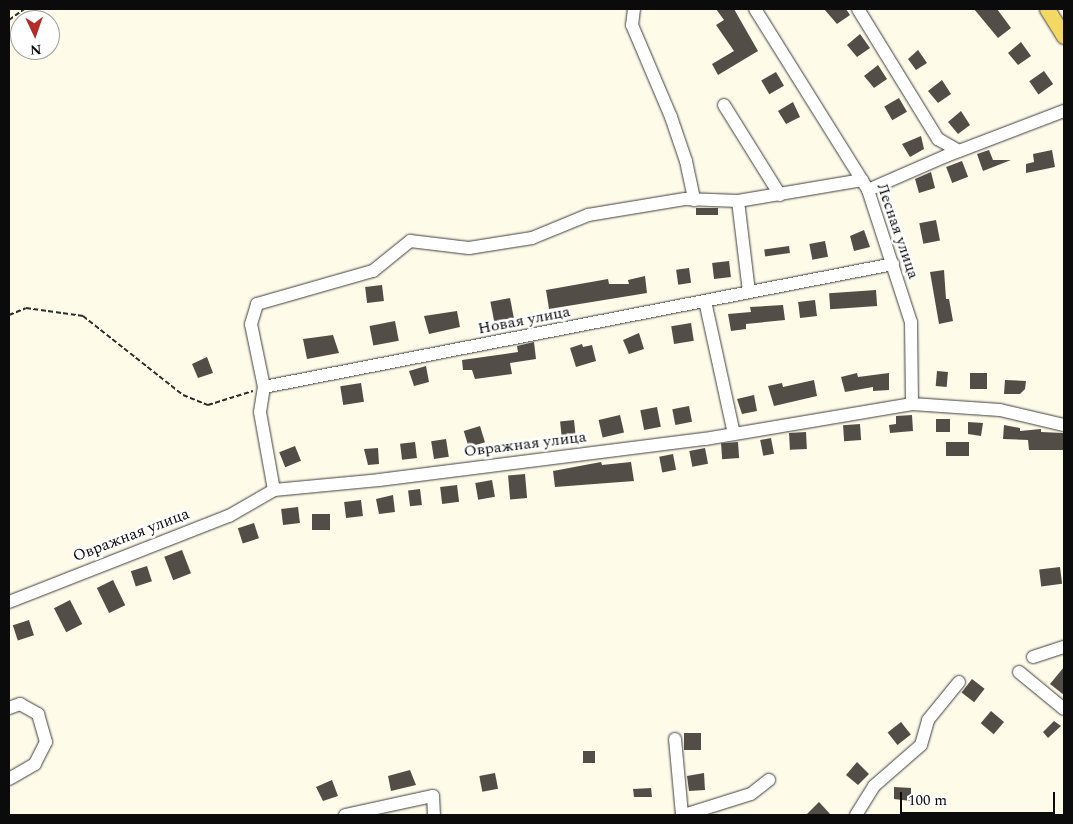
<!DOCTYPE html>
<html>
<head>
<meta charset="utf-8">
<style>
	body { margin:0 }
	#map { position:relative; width:1073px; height:824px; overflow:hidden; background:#fefbe9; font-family:Spectral,serif }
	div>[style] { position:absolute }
	.building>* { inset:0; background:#534d48; transform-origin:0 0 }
	.path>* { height:2px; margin-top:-1px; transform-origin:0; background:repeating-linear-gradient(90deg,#2d2d2d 0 5px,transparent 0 7.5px) }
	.roads { filter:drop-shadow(0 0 1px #3e3e3e) drop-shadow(0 0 1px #3e3e3e) }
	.minor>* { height:12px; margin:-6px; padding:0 6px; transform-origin:6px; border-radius:6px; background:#fff }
	.major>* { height:15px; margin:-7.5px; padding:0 7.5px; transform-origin:7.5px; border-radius:7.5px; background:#f3d964 }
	span { translate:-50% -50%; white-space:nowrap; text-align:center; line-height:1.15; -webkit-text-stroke:5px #fff; paint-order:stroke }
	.street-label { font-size:16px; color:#0b0b0b }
	.frame { position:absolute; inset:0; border:10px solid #0b0b0b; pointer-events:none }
	.north { position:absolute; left:10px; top:10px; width:50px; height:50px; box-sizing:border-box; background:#fff; border:1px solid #9d9d9d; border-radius:50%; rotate:177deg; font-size:14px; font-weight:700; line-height:20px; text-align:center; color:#0b0b0b }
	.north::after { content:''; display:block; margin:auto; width:18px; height:22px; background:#b42b29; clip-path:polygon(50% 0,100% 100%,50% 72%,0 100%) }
	.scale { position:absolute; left:900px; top:792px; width:155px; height:22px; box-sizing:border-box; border:2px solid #0b0b0b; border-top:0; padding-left:6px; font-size:15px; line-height:18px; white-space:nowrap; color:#0b0b0b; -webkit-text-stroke:4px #fff; paint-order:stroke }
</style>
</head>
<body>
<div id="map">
	<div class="building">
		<div style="clip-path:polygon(716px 9px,734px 9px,758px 51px,718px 75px,712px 64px,734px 51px,716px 25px,724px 20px)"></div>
		<div style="clip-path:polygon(824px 9px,846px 9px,850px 15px,837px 24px)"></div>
		<div style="clip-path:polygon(974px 9px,997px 9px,1011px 28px,998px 38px)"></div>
		<div style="clip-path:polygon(860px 34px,870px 48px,857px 57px,847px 45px)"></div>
		<div style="clip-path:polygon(1021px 42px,1031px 56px,1018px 65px,1008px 53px)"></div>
		<div style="clip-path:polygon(918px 50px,927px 63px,916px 70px,908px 59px)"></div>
		<div style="clip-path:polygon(878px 65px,887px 79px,874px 88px,864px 76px)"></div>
		<div style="left:1044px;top:71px;width:16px;height:18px;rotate:55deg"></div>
		<div style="left:776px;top:72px;width:16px;height:17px;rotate:60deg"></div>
		<div style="clip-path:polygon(942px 80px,951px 94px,938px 103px,928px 91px)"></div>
		<div style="left:899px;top:98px;width:16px;height:17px;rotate:60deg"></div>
		<div style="clip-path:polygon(793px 102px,800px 117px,786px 124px,778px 111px)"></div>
		<div style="clip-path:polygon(961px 111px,970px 125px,958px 134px,948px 122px)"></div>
		<div style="clip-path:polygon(921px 136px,924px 149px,910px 157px,902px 144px)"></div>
		<div style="clip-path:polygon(989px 150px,993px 160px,1011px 160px,983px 171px,977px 154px)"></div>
		<div style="clip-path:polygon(1052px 150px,1055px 167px,1026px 173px,1026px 164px,1034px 162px,1033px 154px)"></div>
		<div style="left:962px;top:161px;width:17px;height:17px;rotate:69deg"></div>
		<div style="clip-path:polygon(931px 172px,935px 188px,919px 193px,915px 179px)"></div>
		<div style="left:696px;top:208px;width:22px;height:7px"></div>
		<div style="left:936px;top:220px;width:21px;height:17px;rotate:79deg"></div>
		<div style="clip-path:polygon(864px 230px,870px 247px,854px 251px,850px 236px)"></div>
		<div style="left:825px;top:241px;width:16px;height:16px;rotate:79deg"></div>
		<div style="left:789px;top:246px;width:7px;height:25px;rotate:82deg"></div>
		<div style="left:729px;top:261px;width:16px;height:17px;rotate:83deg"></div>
		<div style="left:689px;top:268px;width:15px;height:13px;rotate:82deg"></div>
		<div style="clip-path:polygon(944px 270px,946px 299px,949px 299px,953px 321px,939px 324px,930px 272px)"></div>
		<div style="clip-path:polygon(645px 276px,647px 293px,549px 309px,546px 290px,608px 279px,609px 284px,629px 284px,628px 280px)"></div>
		<div style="left:382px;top:285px;width:16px;height:17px;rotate:83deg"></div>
		<div style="left:876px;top:290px;width:16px;height:47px;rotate:86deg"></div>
		<div style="left:510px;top:298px;width:20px;height:20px;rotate:79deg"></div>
		<div style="left:815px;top:300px;width:16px;height:17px;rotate:83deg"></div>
		<div style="clip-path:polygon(783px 305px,785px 320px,746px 324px,746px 329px,731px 331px,728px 314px,751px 312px,750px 307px)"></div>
		<div style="clip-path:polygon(457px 311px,460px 327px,429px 334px,424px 316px)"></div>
		<div style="left:395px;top:321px;width:20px;height:26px;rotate:79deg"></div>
		<div style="left:691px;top:323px;width:18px;height:20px;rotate:81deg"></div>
		<div style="clip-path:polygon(639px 333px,644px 349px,629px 354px,623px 340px)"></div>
		<div style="clip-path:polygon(333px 335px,339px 353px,307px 359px,303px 339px)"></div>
		<div style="clip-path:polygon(534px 342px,536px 359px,510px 363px,512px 374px,475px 379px,472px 370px,463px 370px,462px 360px,518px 352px,517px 346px)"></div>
		<div style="clip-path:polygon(582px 344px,583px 347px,592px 345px,596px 361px,576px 367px,570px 348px)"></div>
		<div style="clip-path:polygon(207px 357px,213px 373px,198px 378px,192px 364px)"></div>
		<div style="clip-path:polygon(426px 366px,429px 382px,414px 386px,409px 371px)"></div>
		<div style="left:937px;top:371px;width:11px;height:15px;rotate:5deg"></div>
		<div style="clip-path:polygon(857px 373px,858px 377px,889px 373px,889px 390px,873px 391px,873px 387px,845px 392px,841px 377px)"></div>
		<div style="left:970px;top:373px;width:17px;height:16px"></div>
		<div style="clip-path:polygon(814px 380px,817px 396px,774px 406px,768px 386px,782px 383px,783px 387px)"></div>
		<div style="clip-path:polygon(1005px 380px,1026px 381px,1025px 389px,1020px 394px,1004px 394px)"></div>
		<div style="left:361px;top:383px;width:19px;height:21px;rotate:81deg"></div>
		<div style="clip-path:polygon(754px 395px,757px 411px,742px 414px,737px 399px)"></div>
		<div style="left:689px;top:406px;width:16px;height:17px;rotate:79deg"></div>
		<div style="left:657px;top:407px;width:20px;height:17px;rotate:79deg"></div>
		<div style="left:620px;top:415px;width:18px;height:22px;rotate:77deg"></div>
		<div style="clip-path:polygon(912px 415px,913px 431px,890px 433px,889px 425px,896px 424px,896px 416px)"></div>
		<div style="left:936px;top:419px;width:14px;height:13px"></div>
		<div style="left:574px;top:420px;width:19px;height:14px;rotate:84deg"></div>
		<div style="clip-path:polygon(968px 422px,983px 423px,981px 436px,968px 434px)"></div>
		<div style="left:860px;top:424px;width:16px;height:17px;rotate:86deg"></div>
		<div style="clip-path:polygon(1004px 425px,1020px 428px,1020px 431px,1041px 429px,1041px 432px,1063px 433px,1064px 450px,1029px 450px,1028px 440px,1003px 439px)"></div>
		<div style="left:480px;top:426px;width:17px;height:17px;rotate:73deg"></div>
		<div style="left:806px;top:432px;width:17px;height:17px;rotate:87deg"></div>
		<div style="left:771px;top:438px;width:16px;height:11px;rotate:79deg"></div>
		<div style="left:446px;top:439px;width:18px;height:15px;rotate:81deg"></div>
		<div style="left:415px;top:442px;width:16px;height:15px;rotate:83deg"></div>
		<div style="left:738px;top:442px;width:16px;height:17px;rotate:86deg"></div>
		<div style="left:946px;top:442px;width:23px;height:14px"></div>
		<div style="left:295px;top:446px;width:16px;height:17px;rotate:68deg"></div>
		<div style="clip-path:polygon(378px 448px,379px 464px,368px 465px,364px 449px)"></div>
		<div style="left:705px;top:448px;width:16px;height:16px;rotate:79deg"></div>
		<div style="left:673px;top:454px;width:16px;height:14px;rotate:79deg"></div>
		<div style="clip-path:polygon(601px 462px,602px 465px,631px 462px,634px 481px,555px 487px,553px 471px)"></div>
		<div style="left:525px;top:474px;width:24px;height:17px;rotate:85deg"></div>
		<div style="left:492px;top:480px;width:17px;height:17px;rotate:80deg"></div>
		<div style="left:457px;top:485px;width:17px;height:17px;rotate:83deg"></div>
		<div style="left:420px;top:489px;width:16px;height:12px;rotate:83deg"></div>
		<div style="clip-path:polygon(393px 495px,395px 512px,379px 514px,376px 499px)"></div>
		<div style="left:361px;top:500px;width:16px;height:17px;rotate:83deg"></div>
		<div style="left:298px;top:507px;width:16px;height:17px;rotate:83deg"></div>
		<div style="left:330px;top:514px;width:16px;height:18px;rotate:90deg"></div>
		<div style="left:254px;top:523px;width:16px;height:17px;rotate:72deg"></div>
		<div style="left:182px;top:550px;width:25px;height:19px;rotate:69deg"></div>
		<div style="left:147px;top:566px;width:16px;height:17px;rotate:72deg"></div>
		<div style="left:1060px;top:567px;width:17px;height:21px;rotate:83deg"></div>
		<div style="left:113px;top:580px;width:28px;height:18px;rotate:64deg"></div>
		<div style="left:70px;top:600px;width:27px;height:18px;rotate:63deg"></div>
		<div style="left:29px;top:620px;width:16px;height:17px;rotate:72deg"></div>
		<div style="clip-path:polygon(1064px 667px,1064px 695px,1050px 684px)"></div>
		<div style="left:972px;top:679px;width:16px;height:17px;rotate:38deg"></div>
		<div style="left:991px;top:711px;width:17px;height:16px;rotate:40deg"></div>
		<div style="clip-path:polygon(1054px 721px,1061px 726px,1048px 738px,1043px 732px)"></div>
		<div style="left:901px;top:722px;width:16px;height:17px;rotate:52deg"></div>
		<div style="left:701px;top:733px;width:17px;height:17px;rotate:90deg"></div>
		<div style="left:595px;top:751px;width:12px;height:12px;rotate:90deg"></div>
		<div style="clip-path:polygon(857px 762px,869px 774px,858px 785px,846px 775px)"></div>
		<div style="clip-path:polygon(410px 770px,416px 785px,391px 791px,388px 776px)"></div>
		<div style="left:495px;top:773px;width:16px;height:16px;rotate:79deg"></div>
		<div style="clip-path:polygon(704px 773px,705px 790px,689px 791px,687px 776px)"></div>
		<div style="clip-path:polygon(332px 780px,338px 796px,323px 801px,316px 787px)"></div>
		<div style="clip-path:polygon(894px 787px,911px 788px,911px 801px,894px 799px)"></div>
		<div style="clip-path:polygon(651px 788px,652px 797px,634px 797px,633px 789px)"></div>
		<div style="clip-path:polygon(819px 802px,831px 815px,806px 815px)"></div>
	</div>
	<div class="path">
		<div style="left:9px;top:20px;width:19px;rotate:-36deg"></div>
		<div style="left:9px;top:315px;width:18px;rotate:-22deg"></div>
		<div style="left:26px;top:308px;width:58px;rotate:8deg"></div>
		<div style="left:83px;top:316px;width:127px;rotate:38.3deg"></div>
		<div style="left:183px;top:395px;width:27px;rotate:22deg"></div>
		<div style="left:208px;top:405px;width:47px;rotate:-17.3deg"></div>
	</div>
	<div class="roads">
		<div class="minor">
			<div style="left:634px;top:9px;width:16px;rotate:97deg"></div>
			<div style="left:632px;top:25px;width:100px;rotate:67deg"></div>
			<div style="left:671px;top:117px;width:46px;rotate:71.2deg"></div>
			<div style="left:686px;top:161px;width:40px;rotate:78deg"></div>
			<div style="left:755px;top:9px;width:213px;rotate:58deg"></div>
			<div style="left:868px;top:190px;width:139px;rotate:72deg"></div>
			<div style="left:911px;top:322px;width:82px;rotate:89.3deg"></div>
			<div style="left:858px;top:9px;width:153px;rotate:58.4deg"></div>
			<div style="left:938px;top:139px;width:24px;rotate:30deg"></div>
			<div style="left:724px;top:105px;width:106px;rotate:58.1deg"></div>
			<div style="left:868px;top:190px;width:85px;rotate:-23.6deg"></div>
			<div style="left:946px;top:156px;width:126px;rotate:-20.9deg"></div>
			<div style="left:738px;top:201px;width:92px;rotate:83.1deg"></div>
			<div style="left:705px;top:301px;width:136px;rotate:77.7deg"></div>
			<div style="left:264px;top:387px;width:64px;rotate:-101.7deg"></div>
			<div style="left:251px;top:324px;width:21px;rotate:-73deg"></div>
			<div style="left:257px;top:304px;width:121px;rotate:-15.9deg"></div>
			<div style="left:373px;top:271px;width:48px;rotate:-39deg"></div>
			<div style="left:410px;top:241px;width:59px;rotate:6.8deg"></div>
			<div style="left:469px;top:248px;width:64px;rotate:-9deg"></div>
			<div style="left:532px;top:238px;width:61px;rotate:-22.3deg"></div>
			<div style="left:588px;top:215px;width:98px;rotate:-9.4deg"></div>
			<div style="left:685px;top:199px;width:53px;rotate:2.2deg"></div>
			<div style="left:738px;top:201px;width:126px;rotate:-9.6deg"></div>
			<div style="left:274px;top:490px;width:79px;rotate:-100.2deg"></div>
			<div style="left:260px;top:412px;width:25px;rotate:-81deg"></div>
			<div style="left:264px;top:387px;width:641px;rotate:-11.06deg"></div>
			<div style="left:9px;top:602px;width:236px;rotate:-21.4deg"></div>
			<div style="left:229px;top:516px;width:52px;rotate:-30deg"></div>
			<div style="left:274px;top:490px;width:105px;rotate:-5.4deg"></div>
			<div style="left:379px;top:480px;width:329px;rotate:-7.2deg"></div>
			<div style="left:705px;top:439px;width:210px;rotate:-9.6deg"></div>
			<div style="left:912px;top:404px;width:88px;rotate:3.9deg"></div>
			<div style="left:1000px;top:410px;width:66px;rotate:13.2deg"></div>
			<div style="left:1033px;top:657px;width:33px;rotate:-18deg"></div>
			<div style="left:1019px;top:672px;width:58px;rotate:39.4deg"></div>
			<div style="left:9px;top:708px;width:12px;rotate:-20deg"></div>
			<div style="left:20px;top:704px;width:21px;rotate:29deg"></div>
			<div style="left:38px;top:714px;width:29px;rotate:74deg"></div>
			<div style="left:46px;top:742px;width:25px;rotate:117deg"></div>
			<div style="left:35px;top:764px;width:30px;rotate:150deg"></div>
			<div style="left:675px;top:739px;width:76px;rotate:84.7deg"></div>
			<div style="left:345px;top:815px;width:90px;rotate:-12.2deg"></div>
			<div style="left:433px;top:796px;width:19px;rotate:87deg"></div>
			<div style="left:684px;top:815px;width:70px;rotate:-17.4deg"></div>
			<div style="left:751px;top:794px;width:23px;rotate:-38deg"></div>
			<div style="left:856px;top:815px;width:34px;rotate:-58deg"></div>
			<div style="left:874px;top:786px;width:62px;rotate:-41.1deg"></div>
			<div style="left:921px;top:745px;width:26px;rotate:-74deg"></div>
			<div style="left:928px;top:720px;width:49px;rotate:-50.8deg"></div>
		</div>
		<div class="major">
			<div style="left:1047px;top:9px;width:32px;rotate:58deg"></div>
		</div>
	</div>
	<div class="street-label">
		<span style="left:898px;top:231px;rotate:71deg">Лесная улица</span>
		<span style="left:524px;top:320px;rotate:-11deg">Новая улица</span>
		<span style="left:525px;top:444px;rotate:-7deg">Овражная улица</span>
		<span style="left:131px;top:535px;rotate:-21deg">Овражная улица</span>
	</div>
	<div class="frame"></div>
	<div class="north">N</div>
	<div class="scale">100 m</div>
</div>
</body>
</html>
